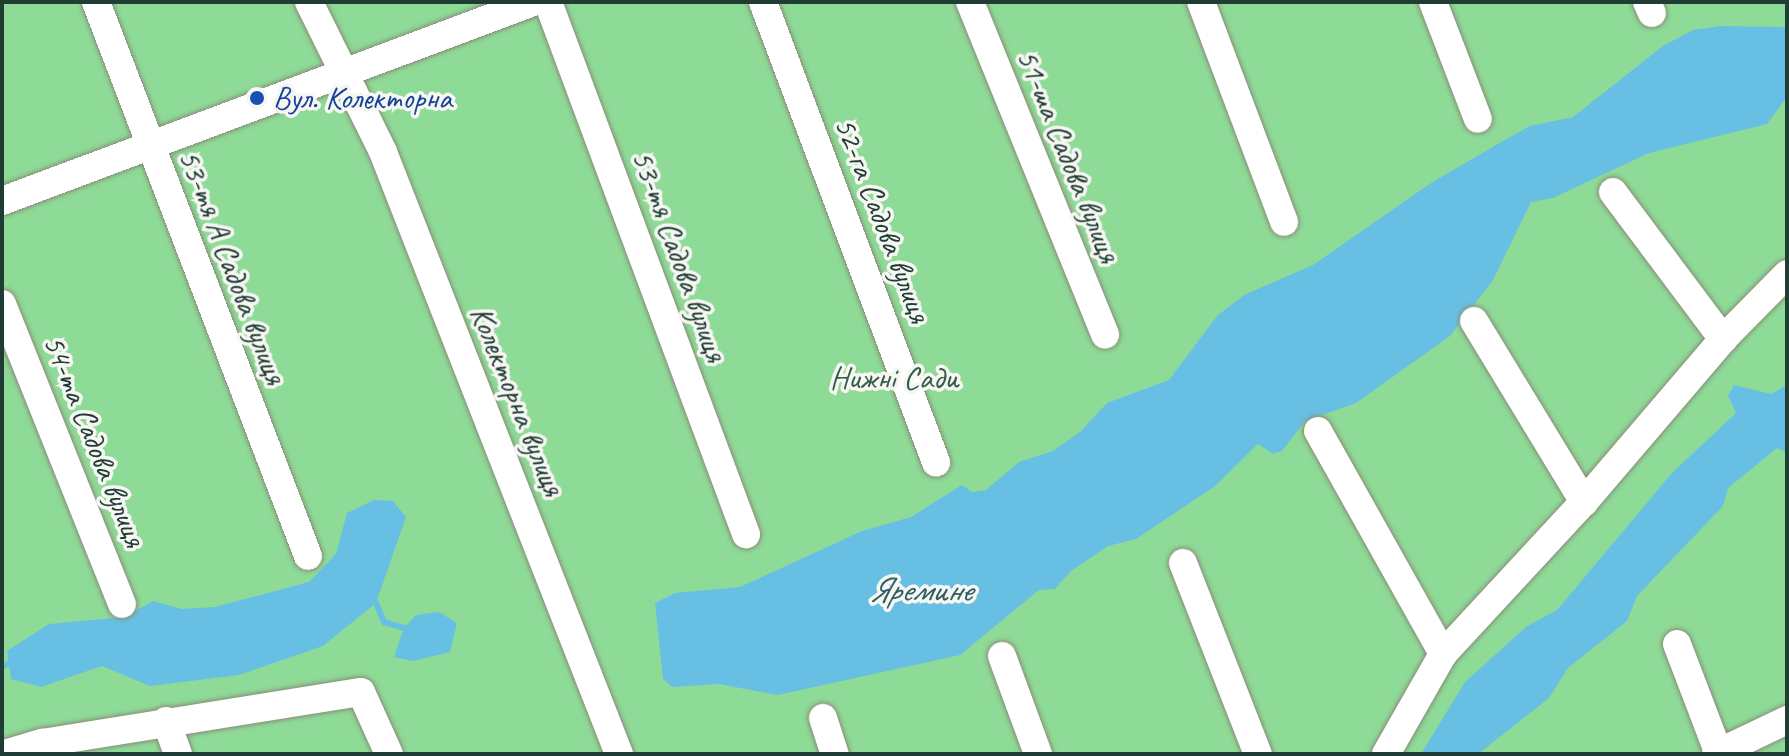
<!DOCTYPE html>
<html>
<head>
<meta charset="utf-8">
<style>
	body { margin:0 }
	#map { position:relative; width:1789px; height:756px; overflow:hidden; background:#f1dbbc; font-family:Caveat,sans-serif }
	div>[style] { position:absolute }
	.green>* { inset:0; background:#8eda97; transform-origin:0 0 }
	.water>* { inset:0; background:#67c0e4 }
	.stream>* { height:6px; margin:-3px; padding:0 3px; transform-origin:3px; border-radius:3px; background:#67c0e4 }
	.roads { filter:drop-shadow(0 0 2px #888c78) drop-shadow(0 0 2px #888c78) }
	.minor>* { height:28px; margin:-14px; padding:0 14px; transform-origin:14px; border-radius:14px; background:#fff }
	.dots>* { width:22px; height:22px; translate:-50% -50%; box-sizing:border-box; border:4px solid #f6f6f2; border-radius:50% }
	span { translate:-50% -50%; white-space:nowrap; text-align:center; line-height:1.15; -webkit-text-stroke:7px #f6f6f2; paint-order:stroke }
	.transit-label { font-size:32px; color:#164399 }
	.left { translate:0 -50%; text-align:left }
	.street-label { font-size:32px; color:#1f3d34 }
	.park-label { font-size:32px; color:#355c48 }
	.water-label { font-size:34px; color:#315e60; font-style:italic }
	.frame { position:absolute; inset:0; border:4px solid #1f3d34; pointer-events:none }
</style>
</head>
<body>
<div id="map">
	<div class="green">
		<div style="left:2px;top:2px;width:1785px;height:752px"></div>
	</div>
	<div class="water">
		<div style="clip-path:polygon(1721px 26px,1787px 27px,1787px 97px,1767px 124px,1649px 153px,1553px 198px,1531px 202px,1493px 280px,1450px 336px,1356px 403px,1305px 421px,1282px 451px,1273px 454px,1258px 444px,1215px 486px,1136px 539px,1108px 546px,1071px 571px,1055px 589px,1039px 590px,960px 655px,778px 695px,719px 684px,672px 687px,663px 679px,655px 603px,675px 593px,740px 587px,862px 531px,911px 517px,962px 485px,972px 492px,986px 490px,1019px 462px,1053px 451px,1080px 432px,1107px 403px,1169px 380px,1217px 316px,1244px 295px,1313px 265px,1431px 183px,1503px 141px,1530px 126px,1573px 117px,1663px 46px,1693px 30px)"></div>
		<div style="clip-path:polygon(1734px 385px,1771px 394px,1787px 385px,1787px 453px,1777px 448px,1728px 488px,1723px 506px,1637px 596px,1627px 621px,1568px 668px,1549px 698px,1478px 754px,1421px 754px,1465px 682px,1526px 627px,1557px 610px,1672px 473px,1736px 413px,1728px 396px)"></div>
		<div style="clip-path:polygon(374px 500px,393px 501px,406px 517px,376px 603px,323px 646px,239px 675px,150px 686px,102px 666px,41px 687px,11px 679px,7px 651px,49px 624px,124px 617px,153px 601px,182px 609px,215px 607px,309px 582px,336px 554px,347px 513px)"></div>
		<div style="clip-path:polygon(439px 612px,457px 623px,450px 652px,413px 661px,394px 657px,404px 628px,416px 615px)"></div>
	</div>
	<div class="stream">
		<div style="left:376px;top:603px;width:21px;rotate:67deg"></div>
		<div style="left:384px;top:622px;width:21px;rotate:17deg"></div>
		<div style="left:2px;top:667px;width:8px;rotate:-30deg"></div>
	</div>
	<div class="roads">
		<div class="minor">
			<div style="left:96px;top:2px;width:593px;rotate:69.06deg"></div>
			<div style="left:309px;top:2px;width:167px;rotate:63.7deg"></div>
			<div style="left:383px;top:152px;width:647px;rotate:68.59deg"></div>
			<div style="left:548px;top:2px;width:568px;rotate:69.59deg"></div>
			<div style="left:763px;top:2px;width:492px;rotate:69.4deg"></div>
			<div style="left:970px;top:2px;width:359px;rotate:67.9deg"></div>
			<div style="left:1201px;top:2px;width:235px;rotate:69.3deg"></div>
			<div style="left:1433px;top:2px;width:125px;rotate:69deg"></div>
			<div style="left:1647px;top:2px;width:12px;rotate:66deg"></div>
			<div style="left:1613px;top:192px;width:184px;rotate:53.2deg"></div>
			<div style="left:2px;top:201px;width:567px;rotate:-20.54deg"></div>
			<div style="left:2px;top:304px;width:323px;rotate:68.2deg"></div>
			<div style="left:1474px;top:321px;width:212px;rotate:58.7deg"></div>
			<div style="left:1318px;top:431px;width:256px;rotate:60.7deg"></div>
			<div style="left:1183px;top:563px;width:205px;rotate:68.6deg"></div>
			<div style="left:1677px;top:644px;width:118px;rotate:69.1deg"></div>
			<div style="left:1002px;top:656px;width:104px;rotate:69.8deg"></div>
			<div style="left:823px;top:718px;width:38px;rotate:72deg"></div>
			<div style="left:166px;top:721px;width:35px;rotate:70deg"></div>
			<div style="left:5px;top:754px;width:39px;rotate:-17deg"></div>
			<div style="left:42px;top:743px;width:323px;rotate:-9.1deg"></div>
			<div style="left:361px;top:692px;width:68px;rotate:65.7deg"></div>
			<div style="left:1386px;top:754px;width:115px;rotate:-60.3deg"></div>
			<div style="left:1443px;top:654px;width:207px;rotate:-47.2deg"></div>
			<div style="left:1584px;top:502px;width:214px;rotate:-49.5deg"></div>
			<div style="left:1723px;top:339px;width:91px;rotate:-45.4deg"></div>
			<div style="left:1716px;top:754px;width:79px;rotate:-25.6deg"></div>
		</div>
	</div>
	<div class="dots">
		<div style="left:257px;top:98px;background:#1a4fb4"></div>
	</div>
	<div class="transit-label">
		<span class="left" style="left:273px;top:98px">Вул. Колекторна</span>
	</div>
	<div class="street-label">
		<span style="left:1068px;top:156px;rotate:68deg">51-ша Садова вулиця</span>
		<span style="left:882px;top:220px;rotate:69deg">52-га Садова вулиця</span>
		<span style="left:679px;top:256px;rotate:70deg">53-тя Садова вулиця</span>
		<span style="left:232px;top:267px;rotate:69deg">53-тя А Садова вулиця</span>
		<span style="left:517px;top:401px;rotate:68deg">Колекторна вулиця</span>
		<span style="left:94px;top:441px;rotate:68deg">54-та Садова вулиця</span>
	</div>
	<div class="park-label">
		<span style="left:894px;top:378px">Нижні Сади</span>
	</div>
	<div class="water-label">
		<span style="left:920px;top:590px">Яремине</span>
	</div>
	<div class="frame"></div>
</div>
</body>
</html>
